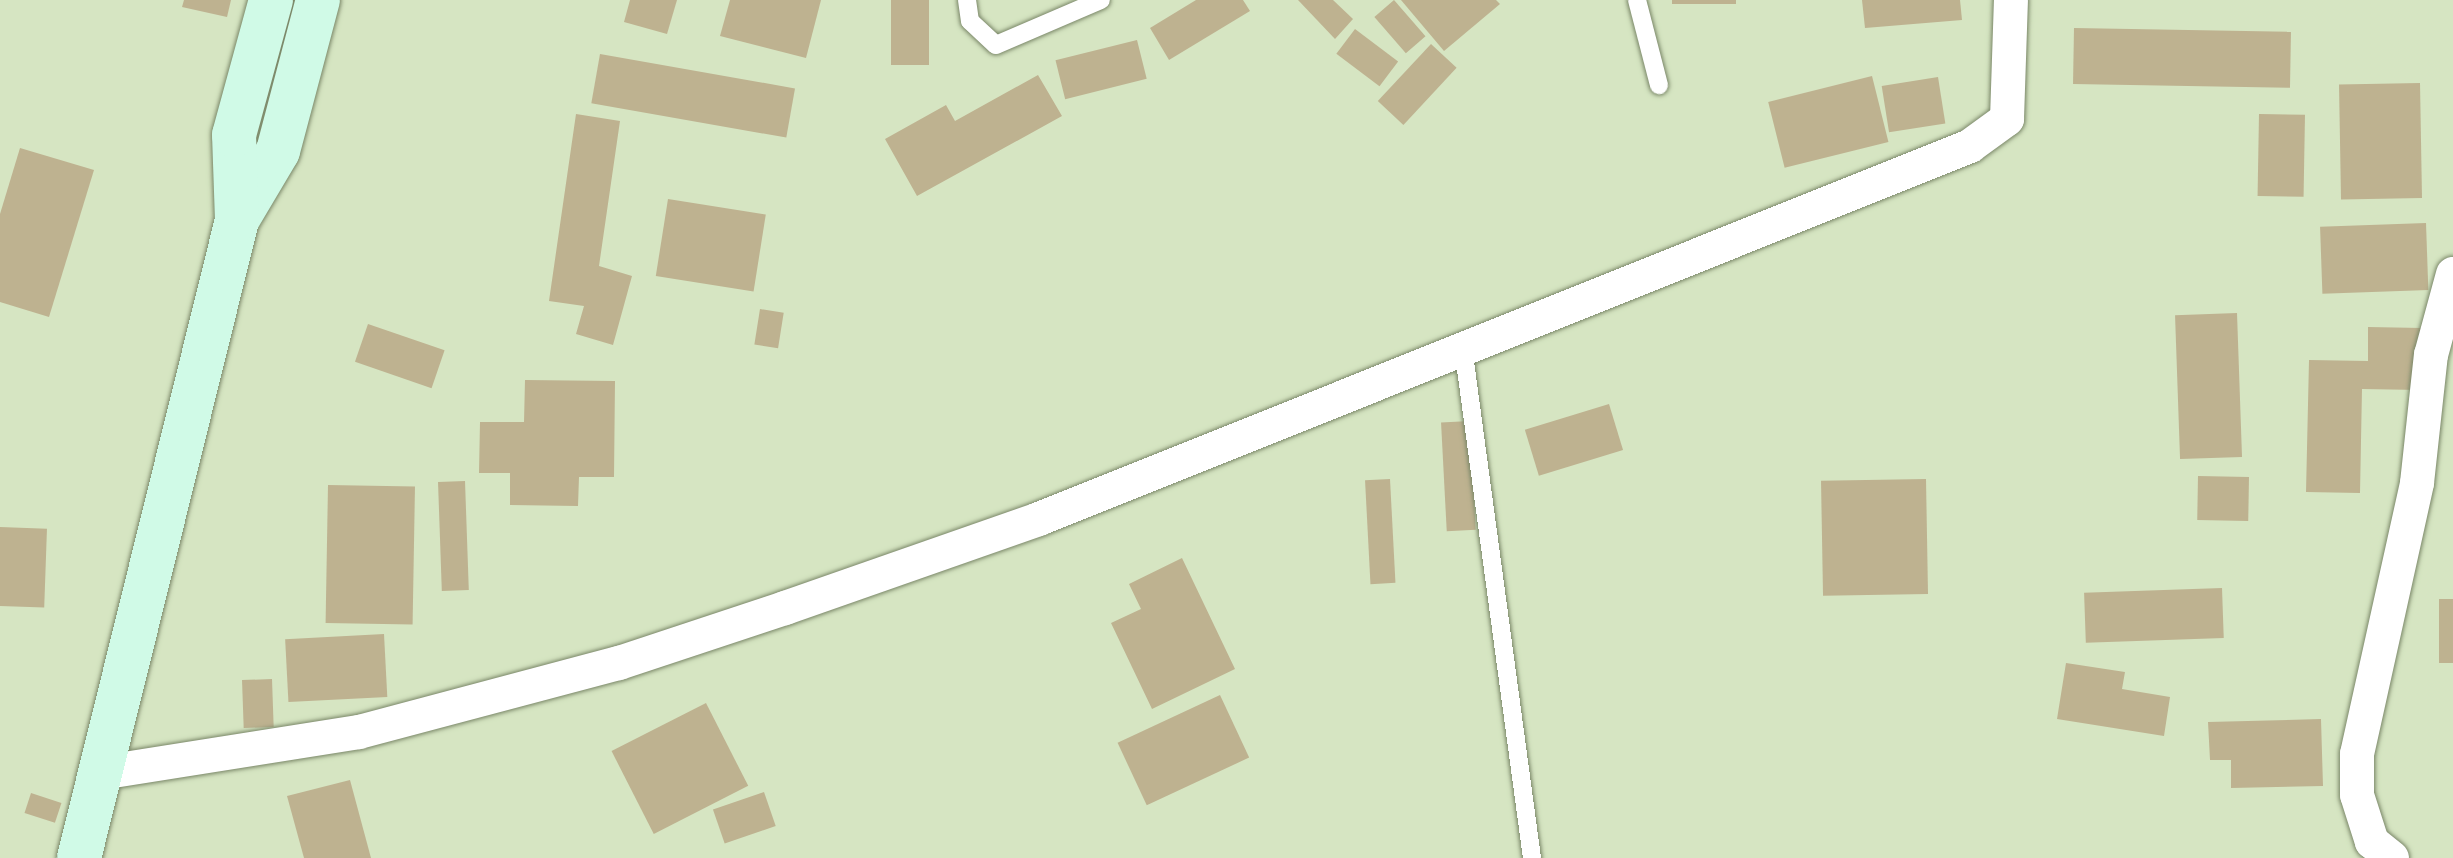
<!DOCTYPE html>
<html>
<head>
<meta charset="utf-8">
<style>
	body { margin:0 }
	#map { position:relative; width:2453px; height:858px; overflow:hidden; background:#d6e5c2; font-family:"Titillium Web",sans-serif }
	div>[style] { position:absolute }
	.building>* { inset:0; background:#beb290; transform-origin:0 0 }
	.roads { filter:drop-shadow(0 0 2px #7a8768) drop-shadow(0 0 2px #7a8768) }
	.service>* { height:18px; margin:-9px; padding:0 9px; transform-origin:9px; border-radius:9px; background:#fff }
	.minor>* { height:34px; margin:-17px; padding:0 17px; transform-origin:17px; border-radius:17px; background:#fff }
	.secondary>* { height:44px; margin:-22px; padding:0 22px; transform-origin:22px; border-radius:22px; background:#d0fae7 }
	span { translate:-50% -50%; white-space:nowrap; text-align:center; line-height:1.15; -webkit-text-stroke:8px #d6e5c2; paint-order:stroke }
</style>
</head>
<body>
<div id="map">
	<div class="building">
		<div style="clip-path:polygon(184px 0,231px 0,227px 17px,182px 7px)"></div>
		<div style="clip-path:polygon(630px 0,677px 0,667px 34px,624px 22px)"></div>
		<div style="clip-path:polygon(730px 0,821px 0,806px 58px,720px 36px)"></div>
		<div style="left:891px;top:0;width:38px;height:65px"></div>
		<div style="clip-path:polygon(1196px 0,1243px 0,1250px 11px,1169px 60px,1150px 28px)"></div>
		<div style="clip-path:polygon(1298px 0,1333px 0,1353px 19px,1335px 39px)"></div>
		<div style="left:1394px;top:0;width:48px;height:26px;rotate:49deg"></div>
		<div style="clip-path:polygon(1401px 0,1496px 0,1500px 4px,1444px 51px)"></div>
		<div style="left:1672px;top:0;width:64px;height:4px"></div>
		<div style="clip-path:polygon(1862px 0,1960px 0,1962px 20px,1865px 28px)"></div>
		<div style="left:2074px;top:28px;width:217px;height:56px;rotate:1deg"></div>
		<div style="left:1355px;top:29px;width:54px;height:31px;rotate:37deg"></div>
		<div style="left:1137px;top:40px;width:40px;height:84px;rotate:76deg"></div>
		<div style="left:1431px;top:44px;width:35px;height:78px;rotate:43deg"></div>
		<div style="left:600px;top:54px;width:198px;height:50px;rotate:10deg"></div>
		<div style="clip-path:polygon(1038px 75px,1062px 116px,917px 196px,885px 139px,946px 105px,955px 121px)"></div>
		<div style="left:1872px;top:76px;width:68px;height:107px;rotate:76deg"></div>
		<div style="left:1938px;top:77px;width:47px;height:57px;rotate:81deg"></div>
		<div style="left:2420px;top:83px;width:115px;height:81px;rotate:89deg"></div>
		<div style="clip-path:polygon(576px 114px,620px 121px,599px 266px,632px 276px,613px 345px,576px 334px,584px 306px,549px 301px)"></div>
		<div style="left:2259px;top:114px;width:46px;height:82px;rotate:1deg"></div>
		<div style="clip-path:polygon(20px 148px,94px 170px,49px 317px,0 302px,0 214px)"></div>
		<div style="left:668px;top:199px;width:99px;height:78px;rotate:9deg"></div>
		<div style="left:2426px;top:223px;width:67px;height:106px;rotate:88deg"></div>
		<div style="left:760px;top:309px;width:24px;height:36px;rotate:9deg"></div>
		<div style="left:2237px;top:313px;width:144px;height:62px;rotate:88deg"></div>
		<div style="left:368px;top:324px;width:81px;height:40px;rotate:19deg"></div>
		<div style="clip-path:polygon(2368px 327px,2422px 328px,2420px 390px,2362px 389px,2360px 493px,2306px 492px,2309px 360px,2368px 361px)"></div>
		<div style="clip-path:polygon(525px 380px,615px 381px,614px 477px,579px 477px,578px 506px,510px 505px,510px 473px,479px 473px,480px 422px,524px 422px)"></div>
		<div style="left:1609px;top:404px;width:48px;height:88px;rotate:73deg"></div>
		<div style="left:1470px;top:421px;width:109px;height:29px;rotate:87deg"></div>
		<div style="left:2198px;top:476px;width:51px;height:44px;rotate:1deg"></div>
		<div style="left:1390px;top:479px;width:104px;height:25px;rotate:87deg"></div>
		<div style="left:1926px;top:479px;width:115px;height:105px;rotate:89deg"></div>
		<div style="left:465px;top:481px;width:109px;height:27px;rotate:88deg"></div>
		<div style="left:328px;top:485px;width:87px;height:138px;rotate:1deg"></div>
		<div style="left:0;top:527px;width:47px;height:79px;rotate:2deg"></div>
		<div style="clip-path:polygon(1182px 558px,1235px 669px,1152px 709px,1111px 623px,1141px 609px,1129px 584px)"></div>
		<div style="left:2222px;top:588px;width:50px;height:138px;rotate:88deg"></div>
		<div style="left:2439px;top:599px;width:14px;height:64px"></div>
		<div style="left:384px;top:634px;width:63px;height:99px;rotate:87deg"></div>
		<div style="clip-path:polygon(2066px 663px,2125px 672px,2122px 689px,2170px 697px,2164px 736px,2057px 719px)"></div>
		<div style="left:272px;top:679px;width:48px;height:30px;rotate:88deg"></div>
		<div style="left:1220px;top:695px;width:69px;height:113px;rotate:65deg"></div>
		<div style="left:706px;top:703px;width:93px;height:106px;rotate:63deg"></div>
		<div style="clip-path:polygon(2321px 719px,2323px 786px,2231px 788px,2231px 760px,2210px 760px,2208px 722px)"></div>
		<div style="clip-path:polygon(350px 780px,371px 858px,304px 858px,287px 796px)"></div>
		<div style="left:764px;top:792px;width:36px;height:54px;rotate:71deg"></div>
		<div style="left:31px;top:793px;width:32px;height:21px;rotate:18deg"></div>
	</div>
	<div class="roads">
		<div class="service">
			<div style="left:967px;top:0;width:21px;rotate:82deg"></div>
			<div style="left:970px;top:21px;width:35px;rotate:43deg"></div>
			<div style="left:996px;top:45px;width:114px;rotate:-23.2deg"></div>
			<div style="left:1637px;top:0;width:88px;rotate:75.5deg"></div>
			<div style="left:1463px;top:347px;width:516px;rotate:82.31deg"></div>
		</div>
		<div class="minor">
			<div style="left:100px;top:773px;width:262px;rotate:-9deg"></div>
			<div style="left:359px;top:732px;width:269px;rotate:-14.9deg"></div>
			<div style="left:619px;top:663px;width:175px;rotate:-18.3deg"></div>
			<div style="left:785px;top:608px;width:269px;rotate:-19.3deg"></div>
			<div style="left:1039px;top:519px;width:1003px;rotate:-21.83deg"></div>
			<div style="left:1970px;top:146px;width:46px;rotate:-36.1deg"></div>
			<div style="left:2007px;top:119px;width:119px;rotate:-88.1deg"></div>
			<div style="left:2392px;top:858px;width:26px;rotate:-141deg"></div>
			<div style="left:2372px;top:842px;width:49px;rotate:-107.7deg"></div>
			<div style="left:2357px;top:795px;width:41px;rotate:-90deg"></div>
			<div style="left:2357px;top:754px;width:278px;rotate:-77.5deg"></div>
			<div style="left:2417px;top:483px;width:129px;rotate:-83.8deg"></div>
			<div style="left:2431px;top:355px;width:84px;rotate:-74.8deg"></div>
		</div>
		<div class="secondary">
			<div style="left:237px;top:220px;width:80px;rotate:-59.3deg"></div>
			<div style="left:278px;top:151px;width:156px;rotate:-75.2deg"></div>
			<div style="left:79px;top:858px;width:657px;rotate:-76.09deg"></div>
			<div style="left:237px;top:220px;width:85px;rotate:-92deg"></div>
			<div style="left:234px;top:135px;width:140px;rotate:-74.7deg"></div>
		</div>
	</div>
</div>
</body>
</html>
